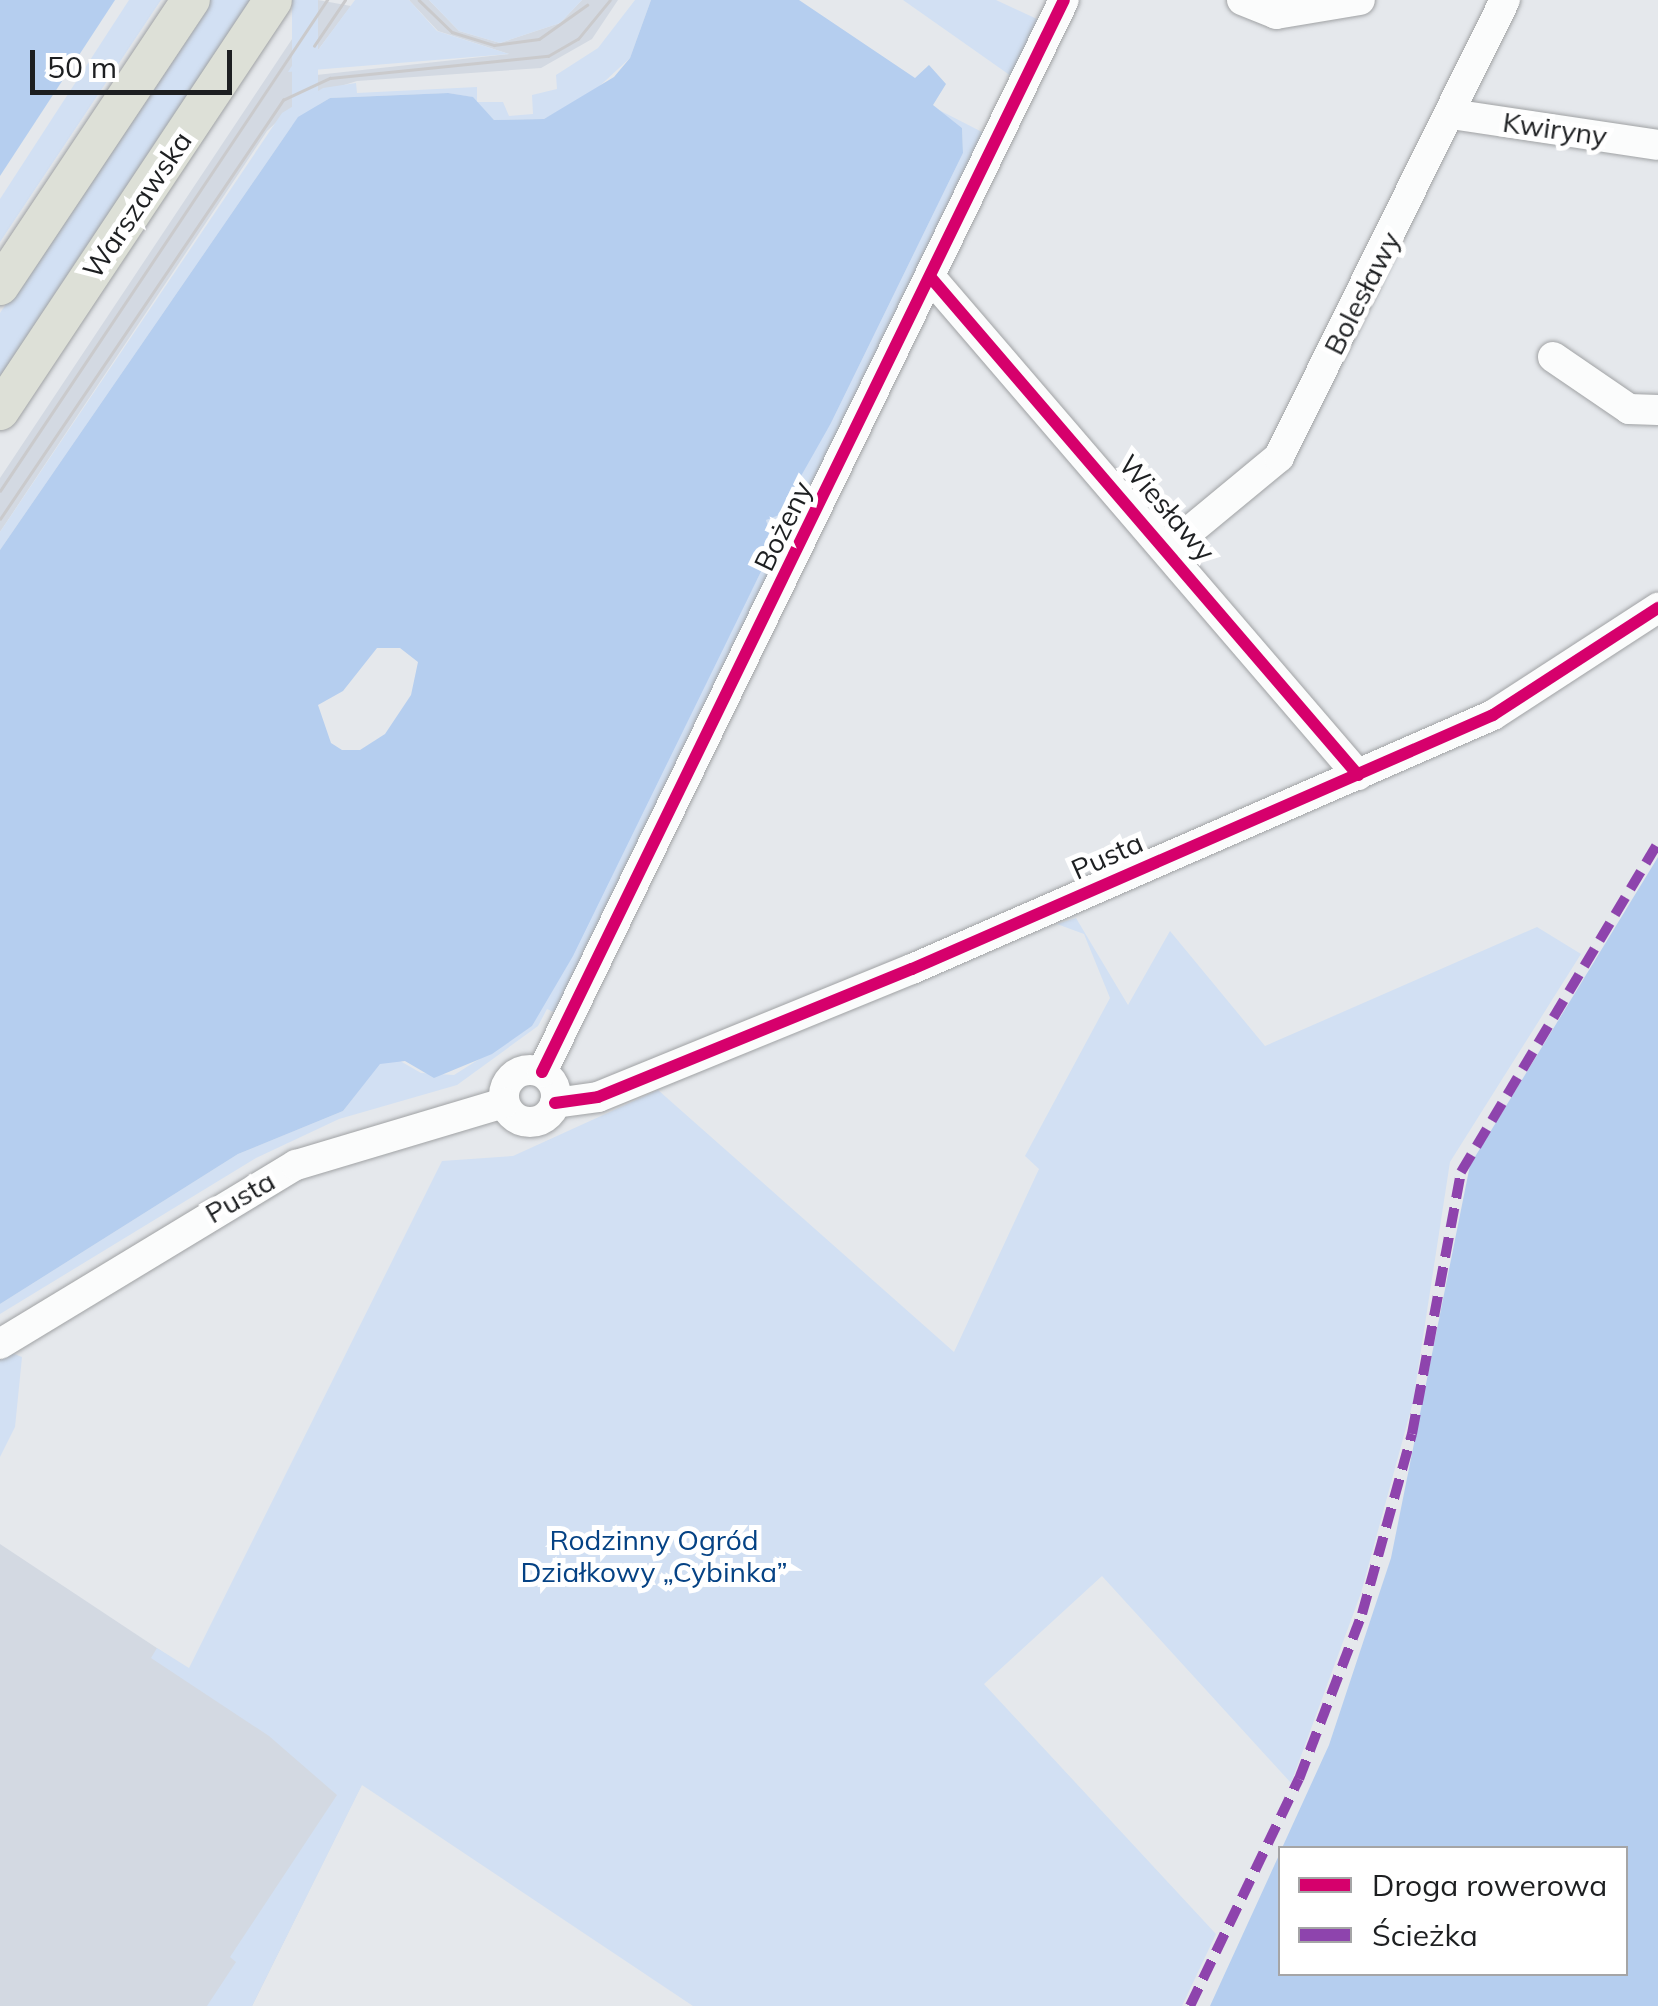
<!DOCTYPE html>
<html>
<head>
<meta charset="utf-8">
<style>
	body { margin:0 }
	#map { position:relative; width:1658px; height:2006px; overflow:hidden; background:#e5e8ec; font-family:Mulish,sans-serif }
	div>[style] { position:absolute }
	.built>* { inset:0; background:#d3d9e2 }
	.green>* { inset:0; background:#d2e0f3; transform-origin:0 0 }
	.forest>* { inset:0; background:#b5ceef }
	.roads { filter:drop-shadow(0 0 2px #a0a2a4) drop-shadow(0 0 2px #a0a2a4) }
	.minor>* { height:30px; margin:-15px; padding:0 15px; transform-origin:15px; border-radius:15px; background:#fbfcfc }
	.minor>.ring { margin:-15px; padding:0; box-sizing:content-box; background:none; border:30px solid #fbfcfc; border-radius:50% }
	.major>* { height:38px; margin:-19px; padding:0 19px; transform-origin:19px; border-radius:19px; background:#dde0d7 }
	.tram>* { height:2.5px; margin:-1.25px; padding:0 1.25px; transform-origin:1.25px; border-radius:1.25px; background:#cacacc }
	.quiet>* { height:10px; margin-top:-5px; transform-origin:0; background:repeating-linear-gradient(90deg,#8e44ad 0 20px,transparent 0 30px) }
	.cycleway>* { height:12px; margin:-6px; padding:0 6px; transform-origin:6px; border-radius:6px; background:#d6006c }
	span { translate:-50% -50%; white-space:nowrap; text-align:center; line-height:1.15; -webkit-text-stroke:10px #fff; paint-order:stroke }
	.street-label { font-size:28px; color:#1d1f21 }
	.park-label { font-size:28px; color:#054284 }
	.legend { position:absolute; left:1278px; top:1846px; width:350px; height:130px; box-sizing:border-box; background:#fff; border:2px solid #a5a5a6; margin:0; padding:12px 18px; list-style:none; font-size:30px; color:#1d1f21 }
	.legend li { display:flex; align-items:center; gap:20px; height:50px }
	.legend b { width:50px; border:2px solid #a5a5a6 }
	.scale { position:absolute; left:30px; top:50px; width:202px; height:45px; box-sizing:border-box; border:5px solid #1d1f21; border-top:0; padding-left:12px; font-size:30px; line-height:35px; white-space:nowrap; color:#1d1f21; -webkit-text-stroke:8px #fff; paint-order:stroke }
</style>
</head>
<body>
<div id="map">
	<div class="built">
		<div style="clip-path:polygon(318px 0,351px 6px,318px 50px,307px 44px,298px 77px,509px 54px,438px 31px,409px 0,429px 0,459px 31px,500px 43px,560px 23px,582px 0,618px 0,592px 39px,541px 68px,357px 81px,302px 98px,267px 131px,0 532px,0 478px)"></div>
		<div style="clip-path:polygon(0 1544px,362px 1784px,252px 2006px,0 2006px)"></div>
	</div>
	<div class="green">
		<div style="clip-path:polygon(129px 0,161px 0,0 242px,0 199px)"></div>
		<div style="clip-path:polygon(208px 0,255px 0,0 384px,0 313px)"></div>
		<div style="left:292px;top:0;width:26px;height:526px"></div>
		<div style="clip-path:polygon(355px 0,409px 0,437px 31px,509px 54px,288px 72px,305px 45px,318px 50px)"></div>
		<div style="clip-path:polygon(429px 0,582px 0,560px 23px,500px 43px,459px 31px)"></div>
		<div style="clip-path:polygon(635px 0,651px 0,630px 58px,592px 93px,544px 119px,494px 120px,472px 97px,448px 93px,330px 98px,298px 117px,0 550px,0 532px,282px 113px,323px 88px,356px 83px,357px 93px,477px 87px,477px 102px,503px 102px,509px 116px,533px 114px,532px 95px,557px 89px,556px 75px,598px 48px)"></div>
		<div style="clip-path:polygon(903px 0,996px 0,1039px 20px,1011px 76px)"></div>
		<div style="clip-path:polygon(939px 110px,984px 133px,558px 1014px,547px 1009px,538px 1026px,457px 1085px,339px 1119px,256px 1158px,0 1314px,0 1304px,238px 1154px,343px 1111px,379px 1064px,395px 1058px,421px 1073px,454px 1075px,532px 1026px,774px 546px,766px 520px,831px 423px,963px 153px,962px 128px)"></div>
		<div style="clip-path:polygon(1076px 918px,1128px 1005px,1170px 931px,1265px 1046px,1537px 927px,1581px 954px,1450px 1162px,1413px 1402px,1361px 1593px,1291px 1783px,1102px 1576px,984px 1684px,1216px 1934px,1182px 2006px,693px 2006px,362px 1785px,252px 2006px,207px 2006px,236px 1962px,230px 1957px,337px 1795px,269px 1736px,151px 1658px,157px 1648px,189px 1668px,442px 1161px,513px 1156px,658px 1090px,954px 1352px,1039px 1169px,1025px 1156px,1110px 998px,1084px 934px,1057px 924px)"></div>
		<div style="clip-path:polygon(12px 1353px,22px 1357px,15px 1427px,0 1457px,0 1360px)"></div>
	</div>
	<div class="forest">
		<div style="clip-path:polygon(0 0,115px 0,0 176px)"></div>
		<div style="clip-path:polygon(evenodd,651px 0,799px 0,915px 78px,929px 65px,946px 84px,933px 105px,962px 128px,963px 153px,831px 423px,779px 515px,766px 520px,774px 545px,573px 956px,532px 1026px,492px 1054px,434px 1078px,405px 1061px,380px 1064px,343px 1111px,238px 1154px,0 1304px,0 550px,298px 117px,330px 98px,448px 93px,473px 97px,494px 120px,544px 119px,614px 77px,630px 58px,651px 0,377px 648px,400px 648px,418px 662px,411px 695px,385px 734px,360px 750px,342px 750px,331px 743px,318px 705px,343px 691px,377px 648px)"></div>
		<div style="clip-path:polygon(1658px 857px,1658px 2006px,1210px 2006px,1280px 1853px,1280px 1974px,1626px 1974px,1626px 1848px,1282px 1848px,1329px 1745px,1391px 1558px,1470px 1165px)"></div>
	</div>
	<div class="roads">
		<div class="minor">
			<div style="left:1242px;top:0;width:37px;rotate:22deg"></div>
			<div style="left:1276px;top:14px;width:85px;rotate:-9.5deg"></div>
			<div style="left:1451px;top:114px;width:209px;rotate:8.5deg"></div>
			<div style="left:932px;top:279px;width:654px;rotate:49.34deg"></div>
			<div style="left:1553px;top:357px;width:92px;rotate:34.4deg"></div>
			<div style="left:1629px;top:409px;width:29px;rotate:2deg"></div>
			<div style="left:1169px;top:548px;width:143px;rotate:-39.6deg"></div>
			<div style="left:1279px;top:457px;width:510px;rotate:-63.69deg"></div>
			<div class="ring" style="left:504px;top:1070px;width:22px;height:22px"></div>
			<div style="left:542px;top:1072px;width:1192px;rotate:-64.04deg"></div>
			<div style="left:555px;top:1103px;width:43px;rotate:-7.9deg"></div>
			<div style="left:598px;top:1097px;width:339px;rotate:-22.2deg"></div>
			<div style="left:912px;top:969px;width:634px;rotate:-23.61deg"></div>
			<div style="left:1493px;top:715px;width:197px;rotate:-33deg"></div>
			<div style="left:0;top:1344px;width:346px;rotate:-31.2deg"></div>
			<div style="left:296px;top:1165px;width:217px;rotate:-16.6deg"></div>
		</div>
		<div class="major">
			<div style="left:0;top:286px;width:344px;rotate:-56.3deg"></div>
			<div style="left:0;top:411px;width:493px;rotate:-56.4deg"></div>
		</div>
	</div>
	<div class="tram">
		<div style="left:419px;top:0;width:46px;rotate:44.1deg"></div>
		<div style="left:452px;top:32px;width:44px;rotate:17.2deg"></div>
		<div style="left:494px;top:45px;width:45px;rotate:-7.6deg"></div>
		<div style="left:539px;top:39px;width:59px;rotate:-35.3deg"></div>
		<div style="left:314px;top:46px;width:55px;rotate:-56deg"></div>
		<div style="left:0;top:491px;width:590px;rotate:-56.34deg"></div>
		<div style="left:0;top:519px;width:506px;rotate:-55.96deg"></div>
		<div style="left:283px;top:100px;width:52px;rotate:-25.1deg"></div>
		<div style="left:330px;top:78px;width:219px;rotate:-5.8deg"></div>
		<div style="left:548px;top:56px;width:34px;rotate:-30deg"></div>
		<div style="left:578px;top:39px;width:50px;rotate:-50.6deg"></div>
	</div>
	<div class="quiet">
		<div style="left:1190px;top:2006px;width:252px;rotate:-64.4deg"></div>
		<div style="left:1299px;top:1779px;width:177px;rotate:-69.1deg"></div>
		<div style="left:1362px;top:1614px;width:187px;rotate:-74.5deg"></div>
		<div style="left:1412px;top:1434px;width:267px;rotate:-79.4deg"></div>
		<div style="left:1461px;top:1172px;width:383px;rotate:-59.1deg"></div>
	</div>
	<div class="cycleway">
		<div style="left:932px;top:279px;width:654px;rotate:49.34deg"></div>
		<div style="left:542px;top:1072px;width:1192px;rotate:-64.04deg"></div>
		<div style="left:555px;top:1103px;width:43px;rotate:-7.9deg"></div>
		<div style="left:598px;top:1097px;width:339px;rotate:-22.2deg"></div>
		<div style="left:912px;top:969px;width:634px;rotate:-23.61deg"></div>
		<div style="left:1493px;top:715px;width:197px;rotate:-33deg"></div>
	</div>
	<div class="street-label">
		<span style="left:1555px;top:129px;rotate:8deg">Kwiryny</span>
		<span style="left:137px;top:205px;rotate:-56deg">Warszawska</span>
		<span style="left:1362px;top:293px;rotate:-63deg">Bolesławy</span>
		<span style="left:1167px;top:508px;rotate:49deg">Wiesławy</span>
		<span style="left:783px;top:526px;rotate:-64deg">Bożeny</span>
		<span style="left:1107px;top:856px;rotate:-24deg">Pusta</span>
		<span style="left:240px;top:1197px;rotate:-30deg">Pusta</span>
	</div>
	<div class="park-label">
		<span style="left:654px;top:1556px">Rodzinny Ogród<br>Działkowy „Cybinka”</span>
	</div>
	<ul class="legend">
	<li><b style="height:12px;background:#d6006c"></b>Droga rowerowa</li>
	<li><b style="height:12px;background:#8e44ad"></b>Ścieżka</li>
	</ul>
	<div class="scale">50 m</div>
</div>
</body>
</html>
